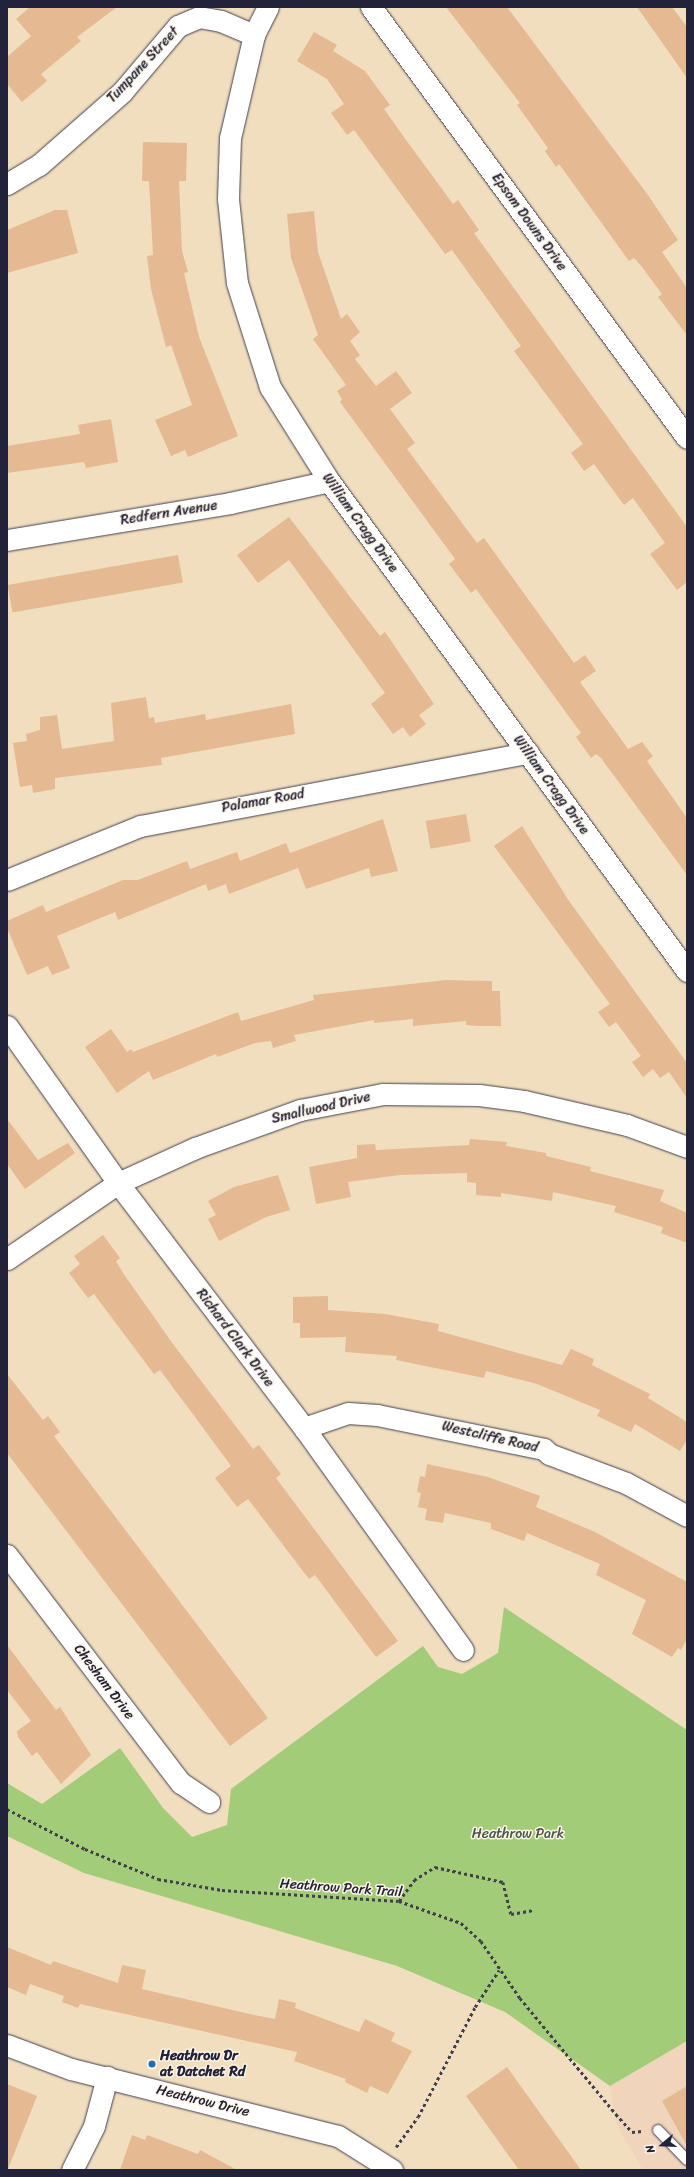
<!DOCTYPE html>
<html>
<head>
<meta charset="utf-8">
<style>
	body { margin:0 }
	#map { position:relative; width:694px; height:2177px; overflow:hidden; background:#f1debe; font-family:Sriracha,sans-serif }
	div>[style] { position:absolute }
	.built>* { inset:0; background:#f0d5bc }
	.green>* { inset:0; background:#a3cc78 }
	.building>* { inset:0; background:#e5b992; transform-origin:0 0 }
	.path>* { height:2.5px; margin-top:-1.25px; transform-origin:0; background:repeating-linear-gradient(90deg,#413e4f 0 3px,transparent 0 6px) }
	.roads { filter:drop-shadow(0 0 1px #413e4f) drop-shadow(0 0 1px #413e4f) }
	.service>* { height:10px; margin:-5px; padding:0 5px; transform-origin:5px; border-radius:5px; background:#fff }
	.minor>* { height:21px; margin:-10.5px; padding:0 10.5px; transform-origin:10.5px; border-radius:10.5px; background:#fff }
	.dots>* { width:11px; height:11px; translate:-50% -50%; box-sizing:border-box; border:2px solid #fcf5e5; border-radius:50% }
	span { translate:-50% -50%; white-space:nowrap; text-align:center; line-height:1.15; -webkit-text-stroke:3px #fcf5e5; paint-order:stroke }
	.street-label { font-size:14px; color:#22223b }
	.park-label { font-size:14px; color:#49554d }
	.poi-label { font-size:14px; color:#22223b; font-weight:700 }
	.left { translate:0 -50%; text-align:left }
	.frame { position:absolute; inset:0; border:8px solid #22223b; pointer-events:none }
	.north { position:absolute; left:642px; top:2125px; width:40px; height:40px; -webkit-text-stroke:3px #fcf5e5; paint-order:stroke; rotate:251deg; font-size:11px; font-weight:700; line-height:16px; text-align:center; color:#22223b }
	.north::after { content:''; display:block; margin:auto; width:14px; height:18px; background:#22223b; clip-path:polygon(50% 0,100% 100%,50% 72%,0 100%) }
</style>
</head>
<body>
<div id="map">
	<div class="built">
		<div style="clip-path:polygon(687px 2041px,687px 2170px,643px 2170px,616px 2124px,610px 2086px)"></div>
	</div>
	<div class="green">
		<div style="clip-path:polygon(504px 1607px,687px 1730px,687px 2041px,610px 2086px,505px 2012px,397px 1966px,84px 1873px,7px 1836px,7px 1783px,42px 1804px,120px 1748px,163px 1808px,192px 1837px,227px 1825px,231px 1789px,423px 1646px,438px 1667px,462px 1674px,498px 1653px)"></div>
	</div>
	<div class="building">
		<div style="clip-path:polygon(30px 7px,117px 7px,77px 37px,81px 41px,41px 74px,47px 81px,22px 102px,7px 84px,7px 57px,31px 36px,16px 19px)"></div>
		<div style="clip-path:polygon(446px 7px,507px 7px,648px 195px,678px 240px,662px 252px,687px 288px,687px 335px,658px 297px,662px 294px,642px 267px,634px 258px,629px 261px,559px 164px,556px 167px,545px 151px,548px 148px,517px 105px,520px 103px)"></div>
		<div style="clip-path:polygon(637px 7px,672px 7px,687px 27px,687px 78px)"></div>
		<div style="clip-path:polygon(314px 32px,337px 45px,333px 51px,365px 71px,390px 105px,384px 109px,406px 140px,453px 204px,458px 200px,479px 230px,474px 233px,687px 527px,687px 582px,677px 590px,650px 554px,665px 543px,633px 498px,624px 505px,594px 464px,584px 471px,571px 453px,583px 444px,514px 351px,521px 346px,452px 250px,445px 254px,354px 130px,347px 135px,331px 113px,344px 104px,327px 79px,297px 61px)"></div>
		<div style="clip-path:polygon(143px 142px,187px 143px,186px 181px,179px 181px,182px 251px,188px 272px,184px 273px,199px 337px,238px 436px,188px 457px,185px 450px,171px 456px,155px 420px,192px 405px,171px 345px,166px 347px,151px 289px,147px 256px,153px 255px,149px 181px,142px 181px)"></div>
		<div style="clip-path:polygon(55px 210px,67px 210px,78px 253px,7px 273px,7px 230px)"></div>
		<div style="clip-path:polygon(314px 211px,318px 252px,341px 319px,347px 314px,360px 332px,350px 341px,360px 355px,355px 359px,376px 386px,396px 371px,412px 393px,390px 409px,415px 443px,407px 449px,477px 543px,484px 538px,574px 663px,585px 655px,596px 671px,580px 682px,628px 749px,642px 742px,653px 756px,647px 761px,687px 818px,687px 875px,601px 758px,596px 754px,591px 758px,576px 737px,581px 733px,476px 589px,471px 593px,449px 564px,455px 559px,340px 402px,342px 399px,337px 391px,346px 385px,313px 339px,318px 335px,291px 258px,287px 214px)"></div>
		<div style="clip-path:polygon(111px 419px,118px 462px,86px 468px,84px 462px,7px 473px,7px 446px,80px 434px,78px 425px)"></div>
		<div style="clip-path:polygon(289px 517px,380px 636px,385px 632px,434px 704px,419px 715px,426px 724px,410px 737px,403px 727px,393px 734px,371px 704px,385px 693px,289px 560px,258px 583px,237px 555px)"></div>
		<div style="left:178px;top:555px;width:28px;height:173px;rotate:80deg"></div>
		<div style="clip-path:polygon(146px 697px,149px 718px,154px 717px,155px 723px,205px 714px,206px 720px,291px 704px,295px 734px,161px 758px,162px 765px,55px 778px,55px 789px,33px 793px,32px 785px,20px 787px,13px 743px,27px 741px,26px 734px,40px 730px,40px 717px,57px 715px,62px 749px,114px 741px,111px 703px)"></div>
		<div style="left:466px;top:814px;width:28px;height:41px;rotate:80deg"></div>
		<div style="clip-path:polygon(383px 819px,398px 871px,371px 877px,369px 868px,306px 889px,298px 868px,229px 894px,226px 884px,208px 891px,206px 884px,118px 920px,115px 912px,57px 936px,70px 968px,52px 975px,48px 966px,27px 975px,7px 928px,7px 921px,43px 905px,46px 912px,123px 880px,138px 880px,187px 861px,190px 869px,237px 852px,240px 861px,286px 843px,290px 853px)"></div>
		<div style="clip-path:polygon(522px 826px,569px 901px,687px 1063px,687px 1098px,669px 1072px,660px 1078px,653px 1069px,643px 1077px,632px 1062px,641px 1056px,616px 1022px,609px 1027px,598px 1012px,610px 1004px,494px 846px)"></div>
		<div style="clip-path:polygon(446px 980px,492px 981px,492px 991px,500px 991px,501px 1026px,479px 1026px,466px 1025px,466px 1021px,413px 1026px,413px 1019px,374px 1023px,374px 1020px,294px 1035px,296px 1041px,273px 1048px,271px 1041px,255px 1043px,217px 1057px,216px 1054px,153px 1080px,149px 1071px,117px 1093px,85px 1047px,111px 1029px,127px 1052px,131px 1049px,133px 1052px,238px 1012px,241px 1021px,314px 1000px,313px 995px)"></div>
		<div style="clip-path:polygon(7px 1119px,38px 1160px,68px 1143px,75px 1153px,25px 1189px,7px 1164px)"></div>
		<div style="clip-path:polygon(470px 1139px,507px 1142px,506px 1146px,546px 1153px,546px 1156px,591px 1167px,590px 1171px,664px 1190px,660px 1201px,687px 1213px,687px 1243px,661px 1233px,663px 1227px,614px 1212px,616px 1206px,553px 1192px,552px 1201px,501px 1193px,501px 1197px,476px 1195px,476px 1183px,467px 1182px,467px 1173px,400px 1175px,348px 1182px,351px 1197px,316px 1204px,309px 1167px,357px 1158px,357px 1145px,375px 1144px,376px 1150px,469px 1145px)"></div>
		<div style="clip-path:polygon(278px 1175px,290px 1210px,266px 1217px,219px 1241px,208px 1219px,216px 1215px,208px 1201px,234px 1187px)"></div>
		<div style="clip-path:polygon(103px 1235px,120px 1258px,116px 1261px,123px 1273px,173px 1344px,253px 1449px,259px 1445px,281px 1474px,276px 1478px,398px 1641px,376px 1657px,315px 1575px,309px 1579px,248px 1499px,237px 1507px,215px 1478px,231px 1466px,198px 1421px,160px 1370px,154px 1374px,94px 1294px,88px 1298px,69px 1273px,80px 1264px,74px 1256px)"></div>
		<div style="clip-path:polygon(328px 1296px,328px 1310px,385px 1314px,439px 1324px,438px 1331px,562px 1365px,571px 1349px,594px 1359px,592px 1365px,650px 1394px,648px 1398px,687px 1422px,687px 1440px,680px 1451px,635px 1424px,631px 1432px,597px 1416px,600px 1410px,537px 1384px,486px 1371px,484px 1378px,396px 1360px,397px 1356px,345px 1352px,346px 1337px,300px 1338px,300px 1323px,293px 1323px,293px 1297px)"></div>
		<div style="clip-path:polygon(7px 1374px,43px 1420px,48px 1416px,60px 1432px,54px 1436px,268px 1718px,230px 1746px,7px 1453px)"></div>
		<div style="clip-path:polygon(427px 1464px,488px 1477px,540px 1496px,536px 1507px,595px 1532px,687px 1582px,687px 1639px,681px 1650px,678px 1648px,672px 1657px,632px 1634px,646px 1600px,596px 1575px,600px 1564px,527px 1533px,524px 1541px,491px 1529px,491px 1523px,445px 1513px,443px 1523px,425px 1520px,427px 1509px,418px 1507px,421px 1493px,417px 1492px,420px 1476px,425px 1477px)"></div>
		<div style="clip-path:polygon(7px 1645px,56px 1710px,60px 1707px,91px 1755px,61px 1784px,37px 1752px,32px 1756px,18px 1737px,17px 1731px,31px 1721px,7px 1690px)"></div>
		<div style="clip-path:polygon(7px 1947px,51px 1965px,53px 1961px,118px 1983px,122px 1965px,146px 1970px,142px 1989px,254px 2015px,275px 2019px,279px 1999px,296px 2003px,295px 2008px,359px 2032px,365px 2019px,395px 2033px,391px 2041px,412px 2051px,388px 2094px,370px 2086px,367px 2093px,345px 2082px,346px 2079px,294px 2061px,297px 2052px,80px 2004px,78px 2008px,62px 2002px,64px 1996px,30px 1984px,26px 1995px,7px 1987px)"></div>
		<div style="clip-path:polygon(507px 2067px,581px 2170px,519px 2170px,466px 2096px)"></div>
		<div style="clip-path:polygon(7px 2084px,37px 2096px,8px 2169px,7px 2169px)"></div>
		<div style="clip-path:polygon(687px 2086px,687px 2146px,662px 2101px)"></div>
		<div style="clip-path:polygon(132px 2135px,145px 2140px,147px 2135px,198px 2154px,200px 2150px,237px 2170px,120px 2170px)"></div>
	</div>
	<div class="path">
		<div style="left:7px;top:1809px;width:88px;rotate:27.1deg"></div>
		<div style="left:85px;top:1849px;width:79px;rotate:22.3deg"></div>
		<div style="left:158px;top:1879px;width:65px;rotate:9.8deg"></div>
		<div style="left:222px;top:1890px;width:177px;rotate:3.6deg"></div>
		<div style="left:399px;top:1901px;width:66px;rotate:19.5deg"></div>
		<div style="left:461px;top:1923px;width:27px;rotate:42deg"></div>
		<div style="left:481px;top:1941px;width:69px;rotate:55.6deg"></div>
		<div style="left:520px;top:1998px;width:151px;rotate:50.4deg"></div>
		<div style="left:616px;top:2114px;width:24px;rotate:48deg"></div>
		<div style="left:632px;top:2132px;width:10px;rotate:-6deg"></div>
		<div style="left:399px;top:1901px;width:26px;rotate:-54deg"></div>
		<div style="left:414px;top:1880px;width:25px;rotate:-32deg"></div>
		<div style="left:435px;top:1867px;width:70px;rotate:12.4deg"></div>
		<div style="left:503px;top:1882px;width:33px;rotate:76deg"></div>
		<div style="left:511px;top:1914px;width:23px;rotate:-10deg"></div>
		<div style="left:396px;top:2147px;width:37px;rotate:-54deg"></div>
		<div style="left:418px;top:2117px;width:124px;rotate:-62.6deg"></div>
		<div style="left:475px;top:2007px;width:44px;rotate:-57deg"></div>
	</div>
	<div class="roads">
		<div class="service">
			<div style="left:658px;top:2130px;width:42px;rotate:46deg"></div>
		</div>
		<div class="minor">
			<div style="left:268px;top:7px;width:31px;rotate:117deg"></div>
			<div style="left:254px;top:35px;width:106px;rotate:103.1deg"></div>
			<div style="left:230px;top:138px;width:61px;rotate:91.9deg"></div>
			<div style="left:228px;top:199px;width:84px;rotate:83.9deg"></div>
			<div style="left:237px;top:283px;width:109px;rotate:72.4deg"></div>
			<div style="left:270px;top:387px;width:111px;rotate:57.9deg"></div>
			<div style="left:329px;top:481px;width:607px;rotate:53.85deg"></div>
			<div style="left:371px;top:7px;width:534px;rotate:53.75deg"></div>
			<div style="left:7px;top:184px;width:37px;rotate:-31deg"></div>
			<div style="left:39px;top:165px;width:111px;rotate:-41.3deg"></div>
			<div style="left:122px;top:92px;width:87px;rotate:-49.7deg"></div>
			<div style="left:178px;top:26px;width:23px;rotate:-23deg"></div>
			<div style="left:199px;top:17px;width:22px;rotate:10deg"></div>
			<div style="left:221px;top:21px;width:36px;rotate:23deg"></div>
			<div style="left:7px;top:540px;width:226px;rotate:-9.4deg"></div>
			<div style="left:230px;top:503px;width:101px;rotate:-12.5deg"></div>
			<div style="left:7px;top:880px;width:144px;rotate:-22.1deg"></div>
			<div style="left:140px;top:826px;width:395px;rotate:-10.7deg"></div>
			<div style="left:7px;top:1026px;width:192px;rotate:54.7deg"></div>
			<div style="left:118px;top:1183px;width:308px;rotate:52.8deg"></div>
			<div style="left:304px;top:1428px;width:273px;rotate:54.4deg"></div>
			<div style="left:7px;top:1259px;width:135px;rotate:-34.4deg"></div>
			<div style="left:118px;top:1183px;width:85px;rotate:-24.4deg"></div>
			<div style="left:195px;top:1148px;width:112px;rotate:-19.9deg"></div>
			<div style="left:300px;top:1110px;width:85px;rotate:-10.9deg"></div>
			<div style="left:383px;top:1094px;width:96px;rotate:0.6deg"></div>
			<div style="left:479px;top:1095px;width:45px;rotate:7.6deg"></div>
			<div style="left:524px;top:1101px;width:106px;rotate:13.1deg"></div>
			<div style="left:627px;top:1125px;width:64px;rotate:20.1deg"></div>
			<div style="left:304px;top:1428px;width:46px;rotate:-18.8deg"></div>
			<div style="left:348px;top:1413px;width:29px;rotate:4deg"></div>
			<div style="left:377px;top:1415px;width:170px;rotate:11.5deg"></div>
			<div style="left:544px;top:1449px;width:7px;rotate:45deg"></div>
			<div style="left:549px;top:1454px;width:82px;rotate:20.6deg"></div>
			<div style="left:626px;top:1483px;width:69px;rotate:28.4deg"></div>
			<div style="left:7px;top:1555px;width:287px;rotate:52.7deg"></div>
			<div style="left:181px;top:1783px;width:34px;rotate:34deg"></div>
			<div style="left:7px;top:2045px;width:68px;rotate:20.6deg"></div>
			<div style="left:71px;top:2069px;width:275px;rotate:14.1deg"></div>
			<div style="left:338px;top:2136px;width:64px;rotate:32.2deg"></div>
			<div style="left:72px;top:2170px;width:49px;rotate:-63.4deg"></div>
			<div style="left:94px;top:2126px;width:51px;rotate:-75.1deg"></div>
		</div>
	</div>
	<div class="dots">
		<div style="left:152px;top:2064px;background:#1f6fb2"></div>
	</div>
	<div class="street-label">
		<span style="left:143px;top:65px;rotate:-47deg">Tumpane Street</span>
		<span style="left:529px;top:222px;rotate:54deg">Epsom Downs Drive</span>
		<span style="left:169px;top:513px;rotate:-9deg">Redfern Avenue</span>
		<span style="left:360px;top:523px;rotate:54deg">William Cragg Drive</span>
		<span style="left:551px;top:785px;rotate:54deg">William Cragg Drive</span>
		<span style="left:263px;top:801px;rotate:-10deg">Palamar Road</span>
		<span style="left:321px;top:1108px;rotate:-13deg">Smallwood Drive</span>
		<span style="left:235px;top:1338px;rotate:53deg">Richard Clark Drive</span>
		<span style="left:490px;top:1437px;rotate:13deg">Westcliffe Road</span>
		<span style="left:104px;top:1682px;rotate:53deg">Chesham Drive</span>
		<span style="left:341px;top:1888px;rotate:4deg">Heathrow Park Trail</span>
		<span style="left:203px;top:2101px;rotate:14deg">Heathrow Drive</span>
	</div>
	<div class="park-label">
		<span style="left:518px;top:1834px">Heathrow Park</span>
	</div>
	<div class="poi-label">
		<span class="left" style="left:160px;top:2064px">Heathrow Dr<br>at Datchet Rd</span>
	</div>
	<div class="frame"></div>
	<div class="north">N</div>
</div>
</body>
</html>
